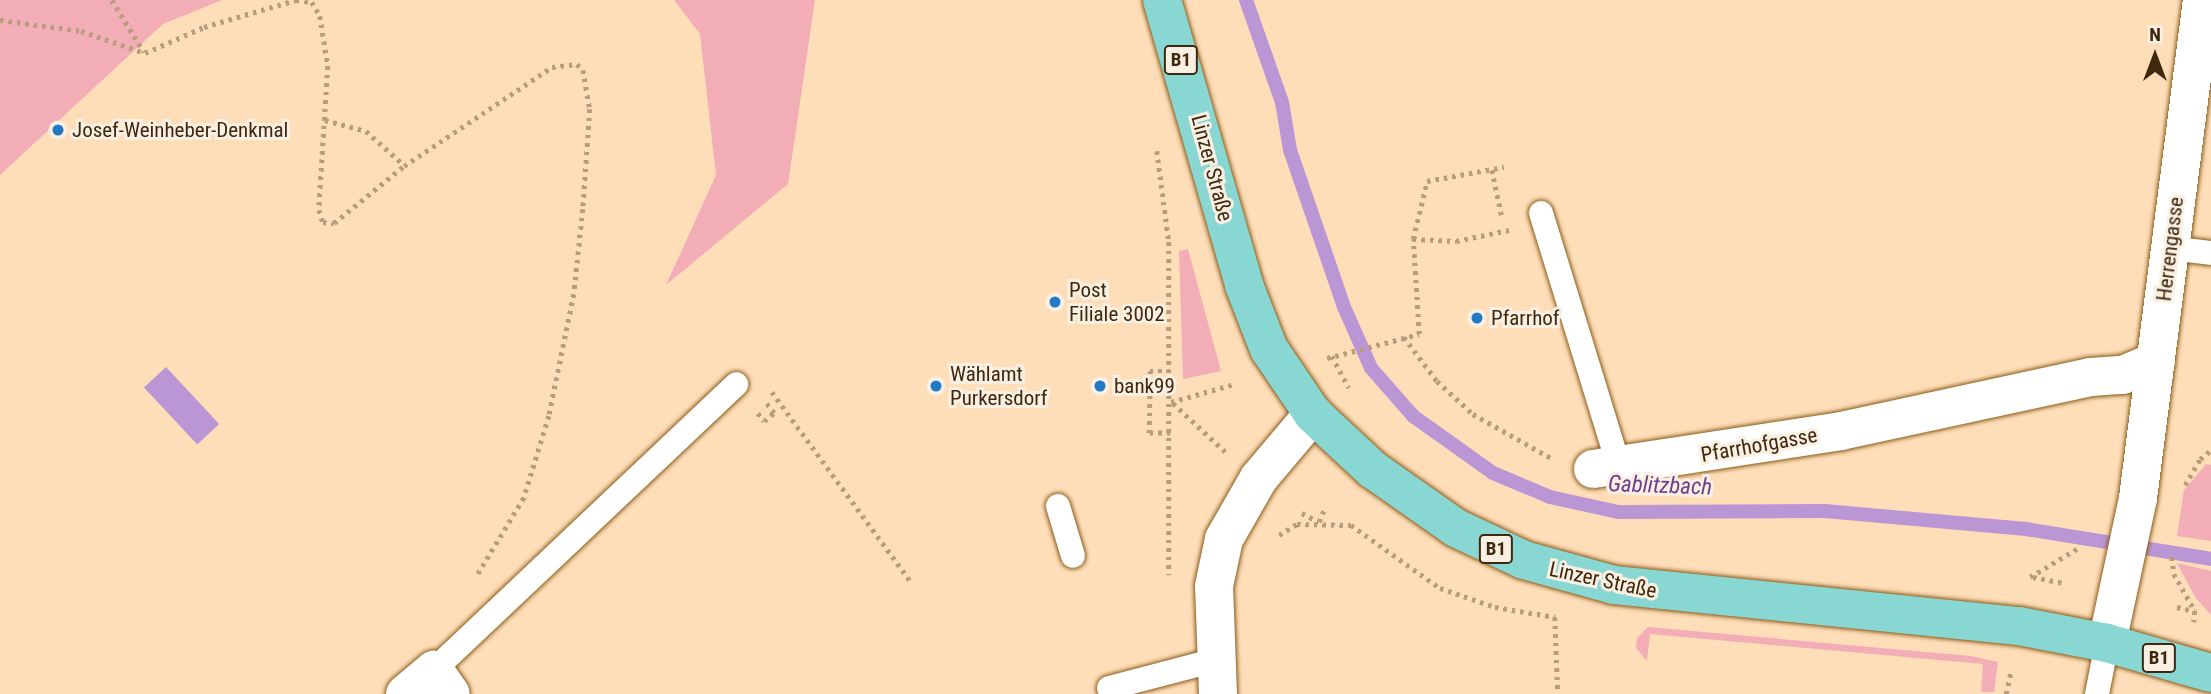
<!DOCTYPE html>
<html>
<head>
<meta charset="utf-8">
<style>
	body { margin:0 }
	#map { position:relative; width:2211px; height:694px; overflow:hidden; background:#fedeb9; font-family:"Roboto Condensed",sans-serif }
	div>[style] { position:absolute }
	.green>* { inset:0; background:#f3adb6 }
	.water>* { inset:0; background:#ba96d5; transform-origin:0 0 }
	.stream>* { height:14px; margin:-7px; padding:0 7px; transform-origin:7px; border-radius:7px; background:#ba96d5 }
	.path>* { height:4.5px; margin-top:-2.25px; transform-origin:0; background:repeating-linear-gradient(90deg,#b89c7b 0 3.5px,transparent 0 8.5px) }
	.roads { filter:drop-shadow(0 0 2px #8b5b18) drop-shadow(0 0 2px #8b5b18) }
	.lane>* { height:24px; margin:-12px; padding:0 12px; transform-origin:12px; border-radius:12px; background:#fff }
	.street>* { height:38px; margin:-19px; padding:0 19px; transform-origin:19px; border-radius:19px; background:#fff }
	.secondary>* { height:38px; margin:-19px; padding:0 19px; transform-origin:19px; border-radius:19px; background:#fff }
	.primary>* { height:38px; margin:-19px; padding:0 19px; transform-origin:19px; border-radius:19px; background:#88d7d3 }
	.dots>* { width:19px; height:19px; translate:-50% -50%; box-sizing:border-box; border:4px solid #faefe3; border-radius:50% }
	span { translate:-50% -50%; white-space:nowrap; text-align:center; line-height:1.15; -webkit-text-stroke:6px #faefe3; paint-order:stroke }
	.shield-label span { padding:2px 5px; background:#faefe3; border:2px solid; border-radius:5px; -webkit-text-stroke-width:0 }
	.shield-label { font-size:19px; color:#3e290f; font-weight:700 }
	.poi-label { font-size:21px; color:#3e290f }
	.left { translate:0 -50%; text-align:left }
	.street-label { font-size:21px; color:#3e290f }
	.water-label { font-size:23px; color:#6d408b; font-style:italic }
	.north { position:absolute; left:2120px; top:21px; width:70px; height:70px; -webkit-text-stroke:5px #faefe3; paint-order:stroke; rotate:0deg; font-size:19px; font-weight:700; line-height:28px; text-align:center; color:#3e290f }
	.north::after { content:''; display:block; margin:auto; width:24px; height:32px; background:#3e290f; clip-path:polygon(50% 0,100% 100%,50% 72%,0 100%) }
</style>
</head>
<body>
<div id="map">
	<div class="green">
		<div style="clip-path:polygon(0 0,222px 0,163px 24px,0 175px)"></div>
		<div style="clip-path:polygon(674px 0,815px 0,788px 184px,666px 285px,716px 175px,700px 34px)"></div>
		<div style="clip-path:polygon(1188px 249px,1221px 371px,1183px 379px,1179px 251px)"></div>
		<div style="clip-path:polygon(2206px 464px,2211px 465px,2211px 541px,2177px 536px,2184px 490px)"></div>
		<div style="clip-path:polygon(2177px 563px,2211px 571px,2211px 615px,2195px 597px)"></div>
		<div style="clip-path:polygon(1648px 627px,1971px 656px,1998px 662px,1994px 692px,1981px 692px,1983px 664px,1650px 634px,1647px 661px,1636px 648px,1637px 638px)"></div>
	</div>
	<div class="water">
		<div style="left:166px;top:367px;width:78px;height:30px;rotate:47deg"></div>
	</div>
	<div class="stream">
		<div style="left:1246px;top:0;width:108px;rotate:70.6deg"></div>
		<div style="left:1282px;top:102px;width:49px;rotate:80.5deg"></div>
		<div style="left:1290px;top:150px;width:166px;rotate:71deg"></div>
		<div style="left:1344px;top:307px;width:67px;rotate:66.1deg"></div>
		<div style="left:1371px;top:368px;width:64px;rotate:48.8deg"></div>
		<div style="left:1413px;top:416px;width:98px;rotate:35.5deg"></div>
		<div style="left:1493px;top:473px;width:62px;rotate:22.8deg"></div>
		<div style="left:1550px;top:497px;width:70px;rotate:12.4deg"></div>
		<div style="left:1618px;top:512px;width:207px;rotate:-0.3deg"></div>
		<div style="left:1825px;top:511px;width:202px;rotate:5.1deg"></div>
		<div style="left:2026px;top:529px;width:187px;rotate:9.2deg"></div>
	</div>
	<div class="path">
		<div style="left:112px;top:0;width:61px;rotate:58.4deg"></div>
		<div style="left:0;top:20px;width:82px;rotate:7.7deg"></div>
		<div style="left:81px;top:31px;width:68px;rotate:19deg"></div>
		<div style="left:145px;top:53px;width:64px;rotate:-23.8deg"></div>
		<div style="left:204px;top:27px;width:96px;rotate:-16.4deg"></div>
		<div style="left:296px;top:0;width:16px;rotate:7deg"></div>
		<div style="left:312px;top:2px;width:16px;rotate:60deg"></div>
		<div style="left:320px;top:16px;width:51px;rotate:80.9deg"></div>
		<div style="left:328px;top:66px;width:144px;rotate:93.6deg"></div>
		<div style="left:319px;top:210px;width:13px;rotate:72deg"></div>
		<div style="left:323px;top:222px;width:11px;rotate:5deg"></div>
		<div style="left:334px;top:223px;width:90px;rotate:-39.2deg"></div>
		<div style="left:404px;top:166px;width:178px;rotate:-33.8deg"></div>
		<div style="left:552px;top:67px;width:25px;rotate:-7deg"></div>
		<div style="left:577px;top:64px;width:8px;rotate:45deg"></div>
		<div style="left:583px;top:70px;width:40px;rotate:80deg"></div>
		<div style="left:590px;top:109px;width:100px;rotate:94deg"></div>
		<div style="left:583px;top:209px;width:85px;rotate:96deg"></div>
		<div style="left:574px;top:294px;width:125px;rotate:101.6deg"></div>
		<div style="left:549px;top:416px;width:86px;rotate:107deg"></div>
		<div style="left:524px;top:498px;width:89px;rotate:121.2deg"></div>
		<div style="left:325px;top:120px;width:42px;rotate:15deg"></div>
		<div style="left:366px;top:131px;width:51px;rotate:41.8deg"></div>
		<div style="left:1157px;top:151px;width:92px;rotate:82.5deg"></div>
		<div style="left:1169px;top:242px;width:333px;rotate:90deg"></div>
		<div style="left:1492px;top:170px;width:48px;rotate:78deg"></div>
		<div style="left:1413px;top:239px;width:43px;rotate:2.7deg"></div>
		<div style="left:1456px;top:241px;width:54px;rotate:-11.7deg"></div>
		<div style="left:1404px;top:337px;width:55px;rotate:53.1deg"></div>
		<div style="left:1437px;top:381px;width:49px;rotate:42.5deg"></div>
		<div style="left:1473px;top:414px;width:90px;rotate:29.4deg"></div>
		<div style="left:1332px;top:356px;width:36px;rotate:62deg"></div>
		<div style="left:1327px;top:358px;width:95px;rotate:-14.6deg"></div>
		<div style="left:1419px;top:334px;width:95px;rotate:-93.6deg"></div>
		<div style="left:1413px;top:239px;width:60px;rotate:-76.4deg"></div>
		<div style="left:1427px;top:181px;width:78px;rotate:-10.3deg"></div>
		<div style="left:772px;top:392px;width:235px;rotate:53.8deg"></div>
		<div style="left:758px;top:413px;width:10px;rotate:53deg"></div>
		<div style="left:764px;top:421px;width:13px;rotate:-39deg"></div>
		<div style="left:774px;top:413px;width:13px;rotate:-129deg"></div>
		<div style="left:1170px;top:433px;width:21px;rotate:180deg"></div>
		<div style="left:1149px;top:433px;width:62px;rotate:-89.1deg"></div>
		<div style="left:1150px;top:371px;width:21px"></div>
		<div style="left:1225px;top:452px;width:74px;rotate:-137.2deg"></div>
		<div style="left:1171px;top:402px;width:66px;rotate:-15.9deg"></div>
		<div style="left:2185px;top:485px;width:30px;rotate:-60deg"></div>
		<div style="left:2200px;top:459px;width:14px;rotate:-39deg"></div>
		<div style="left:1302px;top:513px;width:19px;rotate:28deg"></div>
		<div style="left:1319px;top:522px;width:16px;rotate:-68deg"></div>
		<div style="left:1279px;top:535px;width:21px;rotate:-31deg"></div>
		<div style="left:1297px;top:524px;width:54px;rotate:1.1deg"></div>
		<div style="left:1351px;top:525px;width:109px;rotate:35.3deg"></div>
		<div style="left:1440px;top:588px;width:58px;rotate:19.1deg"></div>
		<div style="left:1495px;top:607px;width:61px;rotate:9.5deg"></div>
		<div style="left:1555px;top:617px;width:77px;rotate:87.8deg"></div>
		<div style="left:2172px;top:557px;width:17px;rotate:83deg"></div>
		<div style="left:2174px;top:574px;width:43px;rotate:60.4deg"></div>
		<div style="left:2030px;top:577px;width:58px;rotate:-31deg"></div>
		<div style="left:2033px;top:577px;width:31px;rotate:11deg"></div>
		<div style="left:2177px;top:607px;width:18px;rotate:13deg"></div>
		<div style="left:2195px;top:611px;width:11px;rotate:95deg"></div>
		<div style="left:2006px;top:694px;width:25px;rotate:-78deg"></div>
	</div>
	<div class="roads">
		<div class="lane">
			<div style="left:1541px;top:213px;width:266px;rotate:72.9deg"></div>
			<div style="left:2170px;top:248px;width:41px;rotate:7deg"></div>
			<div style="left:1058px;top:506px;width:52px;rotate:73.3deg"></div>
			<div style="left:434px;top:670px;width:416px;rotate:-43.4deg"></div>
			<div style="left:1109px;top:688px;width:111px;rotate:-14.7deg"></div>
			<div style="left:2097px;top:694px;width:52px;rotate:-78.9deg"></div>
		</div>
		<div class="street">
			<div style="left:1593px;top:469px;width:251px;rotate:-8.7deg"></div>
			<div style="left:1841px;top:431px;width:256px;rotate:-12.2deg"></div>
			<div style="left:2091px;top:377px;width:32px;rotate:-4deg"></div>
			<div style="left:2123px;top:375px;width:36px;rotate:-23deg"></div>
			<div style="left:405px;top:694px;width:38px;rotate:-40deg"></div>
			<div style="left:434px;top:670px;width:29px;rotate:55deg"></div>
		</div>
		<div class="secondary">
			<div style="left:2107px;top:643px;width:148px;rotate:-77.9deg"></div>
			<div style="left:2138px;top:498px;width:502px;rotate:-82.68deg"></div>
			<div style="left:1218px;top:694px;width:108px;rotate:-92.1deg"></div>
			<div style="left:1214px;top:586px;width:48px;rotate:-78deg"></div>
			<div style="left:1224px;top:539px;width:70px;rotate:-60.2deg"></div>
			<div style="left:1259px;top:478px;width:84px;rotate:-49.8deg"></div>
		</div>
		<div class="primary">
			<div style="left:1162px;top:0;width:297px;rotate:73.9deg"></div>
			<div style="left:1244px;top:285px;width:69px;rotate:68.7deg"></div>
			<div style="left:1269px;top:349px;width:78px;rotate:55.9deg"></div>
			<div style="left:1313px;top:414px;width:81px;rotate:43deg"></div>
			<div style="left:1372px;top:469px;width:103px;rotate:35.1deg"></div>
			<div style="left:1456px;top:528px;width:75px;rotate:25.2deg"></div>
			<div style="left:1524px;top:560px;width:93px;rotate:15.5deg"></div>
			<div style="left:1614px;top:585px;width:407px;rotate:5.8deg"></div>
			<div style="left:2019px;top:626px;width:90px;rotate:10.9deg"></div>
			<div style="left:2107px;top:643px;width:108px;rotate:16.1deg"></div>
		</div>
	</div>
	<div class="dots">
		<div style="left:58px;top:130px;background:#2279c6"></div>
		<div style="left:1055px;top:302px;background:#2279c6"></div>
		<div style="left:1477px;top:318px;background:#2279c6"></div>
		<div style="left:936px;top:386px;background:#2279c6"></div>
		<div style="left:1100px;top:386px;background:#2279c6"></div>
	</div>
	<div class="shield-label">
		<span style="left:1181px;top:60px">B1</span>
		<span style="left:1496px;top:549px">B1</span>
		<span style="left:2159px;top:658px">B1</span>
	</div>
	<div class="poi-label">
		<span class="left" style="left:72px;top:130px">Josef-Weinheber-Denkmal</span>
		<span class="left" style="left:1069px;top:302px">Post<br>Filiale 3002</span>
		<span class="left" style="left:1491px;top:318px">Pfarrhof</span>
		<span class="left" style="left:950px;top:386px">Wählamt<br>Purkersdorf</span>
		<span class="left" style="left:1114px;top:386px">bank99</span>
	</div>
	<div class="street-label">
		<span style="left:1212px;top:168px;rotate:75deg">Linzer Straße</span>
		<span style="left:2170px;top:249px;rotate:-83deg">Herrengasse</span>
		<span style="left:1759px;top:445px;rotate:-10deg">Pfarrhofgasse</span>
		<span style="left:1603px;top:580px;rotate:12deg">Linzer Straße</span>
	</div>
	<div class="water-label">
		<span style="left:1660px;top:486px;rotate:2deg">Gablitzbach</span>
	</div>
	<div class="north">N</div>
</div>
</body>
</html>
